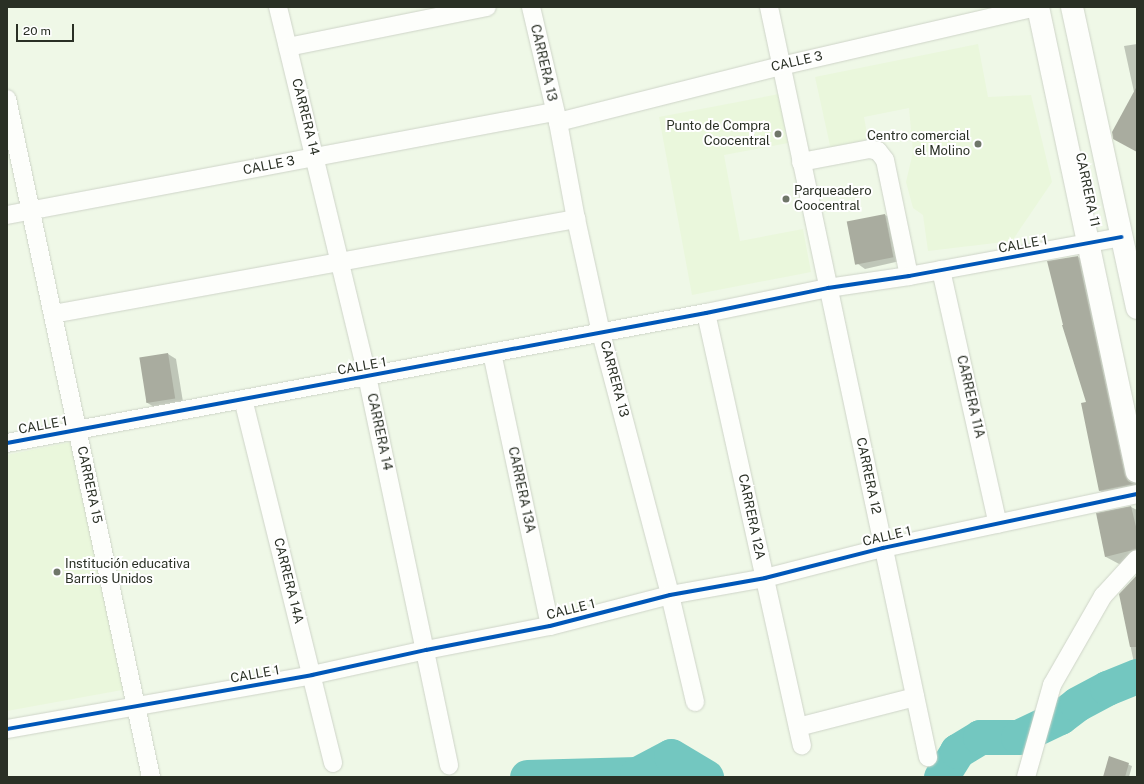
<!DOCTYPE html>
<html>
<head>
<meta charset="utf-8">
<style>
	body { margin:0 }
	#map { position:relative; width:1144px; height:784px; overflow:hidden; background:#eff8e7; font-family:"Public Sans",sans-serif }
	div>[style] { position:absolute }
	.built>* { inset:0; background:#eaf7dc }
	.green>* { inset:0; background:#edd6b3 }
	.shadow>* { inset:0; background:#0003 }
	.river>* { height:35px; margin:-17.5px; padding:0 17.5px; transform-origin:17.5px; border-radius:17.5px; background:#73c7c0 }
	.building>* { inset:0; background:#a9ac9f; transform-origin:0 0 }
	.roads { filter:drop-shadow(0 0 1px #ced4c8) drop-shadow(0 0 1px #ced4c8) }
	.street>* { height:18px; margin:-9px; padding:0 9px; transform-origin:9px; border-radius:9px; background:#fdfefb }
	.secondary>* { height:22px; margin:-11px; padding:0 11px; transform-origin:11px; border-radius:11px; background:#fdfefb }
	.cycleway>* { height:4px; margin:-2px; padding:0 2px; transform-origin:2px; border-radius:2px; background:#0057b8 }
	.dots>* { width:11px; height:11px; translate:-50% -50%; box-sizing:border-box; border:2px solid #fff; border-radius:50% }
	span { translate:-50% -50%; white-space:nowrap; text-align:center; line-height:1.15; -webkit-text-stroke:4px #fff; paint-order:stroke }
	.street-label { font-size:13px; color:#2a3025 }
	.poi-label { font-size:13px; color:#2a3025 }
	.right { translate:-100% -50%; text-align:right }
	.left { translate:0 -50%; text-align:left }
	.frame { position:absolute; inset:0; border:8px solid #2a3025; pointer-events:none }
	.scale { position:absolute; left:16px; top:24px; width:58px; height:18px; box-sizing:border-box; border:2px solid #2a3025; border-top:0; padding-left:5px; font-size:12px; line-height:14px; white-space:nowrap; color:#2a3025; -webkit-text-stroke:3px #fff; paint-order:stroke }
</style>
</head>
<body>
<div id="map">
	<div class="built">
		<div style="clip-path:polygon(978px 44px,988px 97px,1031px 95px,1052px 182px,1012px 241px,928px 251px,923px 215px,913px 208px,906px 182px,913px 152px,909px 108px,864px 117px,868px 139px,831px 150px,815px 77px)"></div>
		<div style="clip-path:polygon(779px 94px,788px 143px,724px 155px,740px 241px,803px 229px,811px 272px,692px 295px,659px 117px)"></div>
		<div style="clip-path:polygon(76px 441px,133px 688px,7px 711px,7px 455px)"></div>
	</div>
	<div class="green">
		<div style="clip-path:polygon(671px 756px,706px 777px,527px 777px,637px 774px)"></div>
	</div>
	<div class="shadow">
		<div style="clip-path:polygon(1137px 44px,1137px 94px,1134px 92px,1124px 46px)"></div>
		<div style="clip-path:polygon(885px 215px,893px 219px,900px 261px,865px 269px,858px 264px,848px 224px)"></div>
		<div style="clip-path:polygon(1078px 257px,1093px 265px,1137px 471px,1137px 495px,1115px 500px,1100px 491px,1087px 403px)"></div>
		<div style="clip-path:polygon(168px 354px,176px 359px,183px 402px,154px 407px,146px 402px)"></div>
		<div style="clip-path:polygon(1131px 507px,1137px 510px,1137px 561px,1121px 565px,1106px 557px,1097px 514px)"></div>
		<div style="clip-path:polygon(1137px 577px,1137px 665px,1134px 663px,1120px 595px)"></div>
		<div style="clip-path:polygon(1110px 758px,1132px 766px,1129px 777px,1104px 777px)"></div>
	</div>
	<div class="river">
		<div style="left:527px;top:777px;width:110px;rotate:-1.6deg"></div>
		<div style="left:637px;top:774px;width:38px;rotate:-28deg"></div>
		<div style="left:671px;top:756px;width:41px;rotate:31deg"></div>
		<div style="left:941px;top:777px;width:31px;rotate:-58deg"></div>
		<div style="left:957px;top:751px;width:27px;rotate:-31deg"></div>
		<div style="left:980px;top:737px;width:38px"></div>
		<div style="left:1018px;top:737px;width:47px;rotate:-25.5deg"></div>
		<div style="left:1060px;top:717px;width:21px;rotate:-37deg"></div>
		<div style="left:1077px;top:704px;width:34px;rotate:-28deg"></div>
		<div style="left:1107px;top:688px;width:32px;rotate:-22deg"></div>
	</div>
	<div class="building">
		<div style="clip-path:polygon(1137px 86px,1137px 152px,1113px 139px,1112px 132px)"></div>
		<div style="left:885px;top:214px;width:44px;height:39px;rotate:79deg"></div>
		<div style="clip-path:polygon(1078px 256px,1125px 475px,1128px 481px,1134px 484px,1099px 491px,1081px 403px,1086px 402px,1062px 325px,1063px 325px,1047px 261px)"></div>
		<div style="left:168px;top:353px;width:46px;height:29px;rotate:81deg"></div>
		<div style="clip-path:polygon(1131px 506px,1137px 531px,1137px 549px,1105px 557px,1096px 513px)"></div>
		<div style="clip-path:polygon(1137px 575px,1137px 647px,1130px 647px,1119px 594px)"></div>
		<div style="clip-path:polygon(1109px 756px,1129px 763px,1125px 777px,1103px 777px)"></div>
	</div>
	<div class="roads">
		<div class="street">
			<div style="left:278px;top:7px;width:380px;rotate:76.4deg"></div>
			<div style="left:367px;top:376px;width:398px;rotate:78.1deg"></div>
			<div style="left:531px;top:7px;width:118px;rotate:76.8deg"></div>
			<div style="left:558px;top:122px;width:99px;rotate:79.5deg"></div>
			<div style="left:576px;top:219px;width:117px;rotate:77.6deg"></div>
			<div style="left:601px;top:333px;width:271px;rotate:75.2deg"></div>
			<div style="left:670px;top:595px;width:110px;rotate:76.8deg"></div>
			<div style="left:769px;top:7px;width:767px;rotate:78.03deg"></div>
			<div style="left:288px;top:47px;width:203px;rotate:-11.4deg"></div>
			<div style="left:7px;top:99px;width:693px;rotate:78.01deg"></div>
			<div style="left:558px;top:122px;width:230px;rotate:-14.1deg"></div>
			<div style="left:781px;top:66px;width:263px;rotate:-13deg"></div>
			<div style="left:801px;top:162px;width:70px;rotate:-10.7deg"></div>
			<div style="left:870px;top:149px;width:8px;rotate:14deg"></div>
			<div style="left:878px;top:151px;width:11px;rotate:52deg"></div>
			<div style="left:885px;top:160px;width:118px;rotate:78.3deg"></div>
			<div style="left:7px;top:215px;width:557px;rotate:-10.66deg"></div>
			<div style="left:941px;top:270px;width:260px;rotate:77.4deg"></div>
			<div style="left:706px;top:313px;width:443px;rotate:77.5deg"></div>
			<div style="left:53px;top:314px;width:532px;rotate:-10.3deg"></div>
			<div style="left:492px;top:353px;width:279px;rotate:78deg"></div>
			<div style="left:243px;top:399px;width:375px;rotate:76.1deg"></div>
			<div style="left:7px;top:443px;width:711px;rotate:-10.54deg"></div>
			<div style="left:706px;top:313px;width:125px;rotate:-11.6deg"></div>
			<div style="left:828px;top:288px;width:82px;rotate:-8.4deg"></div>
			<div style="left:909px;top:276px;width:216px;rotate:-10.4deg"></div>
			<div style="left:798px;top:727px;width:121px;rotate:-14.4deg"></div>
			<div style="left:7px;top:729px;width:310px;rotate:-10deg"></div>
			<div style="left:312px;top:675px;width:117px;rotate:-12.4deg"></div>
			<div style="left:426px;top:650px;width:126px;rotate:-11deg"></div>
			<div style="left:550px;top:626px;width:124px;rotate:-14.5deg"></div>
			<div style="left:670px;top:595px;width:97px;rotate:-10.1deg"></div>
			<div style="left:765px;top:578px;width:122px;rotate:-14.3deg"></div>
			<div style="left:883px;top:548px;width:260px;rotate:-12deg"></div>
			<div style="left:1026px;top:777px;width:96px;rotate:-74.2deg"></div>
			<div style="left:1052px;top:685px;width:103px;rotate:-60.2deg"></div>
			<div style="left:1103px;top:596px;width:50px;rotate:-47.4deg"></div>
		</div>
		<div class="secondary">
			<div style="left:1038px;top:7px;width:475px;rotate:78deg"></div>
			<div style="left:1072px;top:7px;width:308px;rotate:77.8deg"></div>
		</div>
	</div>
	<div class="cycleway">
		<div style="left:7px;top:443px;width:711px;rotate:-10.54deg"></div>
		<div style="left:706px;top:313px;width:125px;rotate:-11.6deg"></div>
		<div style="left:828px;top:288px;width:82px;rotate:-8.4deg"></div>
		<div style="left:909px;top:276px;width:216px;rotate:-10.4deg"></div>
		<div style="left:7px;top:729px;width:310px;rotate:-10deg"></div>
		<div style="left:312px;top:675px;width:117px;rotate:-12.4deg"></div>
		<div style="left:426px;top:650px;width:126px;rotate:-11deg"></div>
		<div style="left:550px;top:626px;width:124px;rotate:-14.5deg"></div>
		<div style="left:670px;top:595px;width:97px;rotate:-10.1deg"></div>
		<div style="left:765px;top:578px;width:122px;rotate:-14.3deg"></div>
		<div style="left:883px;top:548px;width:260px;rotate:-12deg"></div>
	</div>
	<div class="dots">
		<div style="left:778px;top:134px;background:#6f7669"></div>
		<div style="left:978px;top:144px;background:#6f7669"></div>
		<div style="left:786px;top:199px;background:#6f7669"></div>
		<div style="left:57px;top:572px;background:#6f7669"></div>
	</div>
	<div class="street-label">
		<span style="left:797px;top:62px;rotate:-13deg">CALLE 3</span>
		<span style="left:543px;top:63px;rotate:77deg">CARRERA 13</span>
		<span style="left:305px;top:117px;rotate:76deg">CARRERA 14</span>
		<span style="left:269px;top:166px;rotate:-11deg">CALLE 3</span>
		<span style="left:1087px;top:190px;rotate:78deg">CARRERA 11</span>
		<span style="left:1023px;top:245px;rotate:-10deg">CALLE 1</span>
		<span style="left:362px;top:367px;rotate:-10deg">CALLE 1</span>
		<span style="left:614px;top:379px;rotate:75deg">CARRERA 13</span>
		<span style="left:970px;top:397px;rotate:77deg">CARRERA 11A</span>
		<span style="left:43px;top:426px;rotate:-10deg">CALLE 1</span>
		<span style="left:379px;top:432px;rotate:78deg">CARRERA 14</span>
		<span style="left:868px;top:476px;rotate:78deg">CARRERA 12</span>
		<span style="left:89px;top:485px;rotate:78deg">CARRERA 15</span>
		<span style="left:521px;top:490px;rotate:78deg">CARRERA 13A</span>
		<span style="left:751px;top:517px;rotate:78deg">CARRERA 12A</span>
		<span style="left:887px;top:537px;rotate:-13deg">CALLE 1</span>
		<span style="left:288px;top:581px;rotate:76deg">CARRERA 14A</span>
		<span style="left:571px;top:610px;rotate:-14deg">CALLE 1</span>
		<span style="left:255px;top:675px;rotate:-10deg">CALLE 1</span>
	</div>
	<div class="poi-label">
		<span class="right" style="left:770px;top:134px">Punto de Compra<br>Coocentral</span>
		<span class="right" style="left:970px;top:144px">Centro comercial<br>el Molino</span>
		<span class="left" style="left:794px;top:199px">Parqueadero<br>Coocentral</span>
		<span class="left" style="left:65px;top:572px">Institución educativa<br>Barrios Unidos</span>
	</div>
	<div class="frame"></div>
	<div class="scale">20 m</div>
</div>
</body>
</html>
